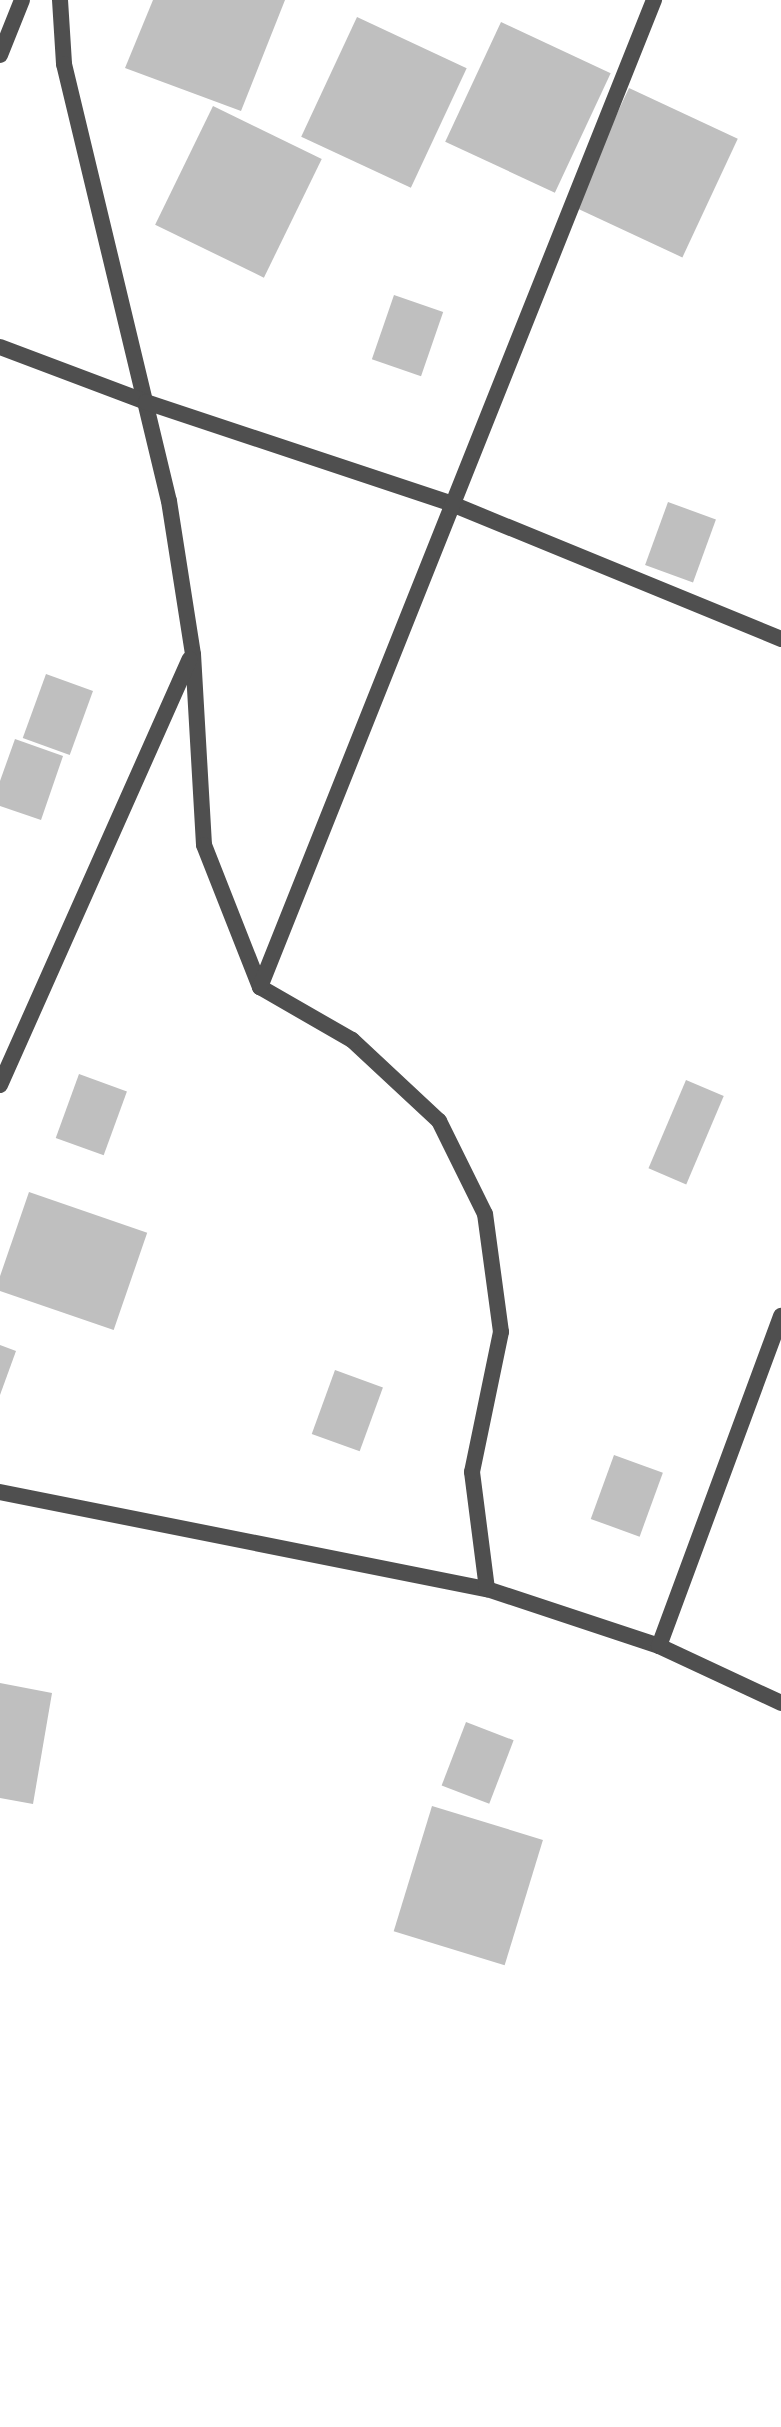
<!DOCTYPE html>
<html>
<head>
<meta charset="utf-8">
<style>
	body { margin:0 }
	#map { position:relative; width:781px; height:2427px; overflow:hidden; background:#fff; font-family:Figtree,sans-serif }
	div>[style] { position:absolute }
	.building>* { inset:0; background:#bfbfbf; transform-origin:0 0 }
	.minor>* { height:16px; margin:-8px; padding:0 8px; transform-origin:8px; border-radius:8px; background:#4f4f4f }
	span { translate:-50% -50%; white-space:nowrap; text-align:center; line-height:1.15; -webkit-text-stroke:6px #fff; paint-order:stroke }
</style>
</head>
<body>
<div id="map">
	<div class="building">
		<div style="clip-path:polygon(153px 0,285px 0,241px 111px,125px 68px)"></div>
		<div style="left:357px;top:17px;width:121px;height:132px;rotate:25deg"></div>
		<div style="left:501px;top:22px;width:121px;height:132px;rotate:25deg"></div>
		<div style="left:629px;top:88px;width:120px;height:131px;rotate:25deg"></div>
		<div style="left:213px;top:106px;width:121px;height:132px;rotate:26deg"></div>
		<div style="left:394px;top:295px;width:52px;height:68px;rotate:19deg"></div>
		<div style="left:668px;top:502px;width:51px;height:67px;rotate:20deg"></div>
		<div style="left:46px;top:674px;width:50px;height:68px;rotate:20deg"></div>
		<div style="clip-path:polygon(15px 739px,63px 756px,41px 820px,0 806px,0 781px)"></div>
		<div style="left:79px;top:1074px;width:51px;height:68px;rotate:20deg"></div>
		<div style="left:686px;top:1080px;width:41px;height:96px;rotate:23deg"></div>
		<div style="left:29px;top:1192px;width:125px;height:103px;rotate:19deg"></div>
		<div style="clip-path:polygon(0 1345px,16px 1351px,0 1395px)"></div>
		<div style="left:335px;top:1370px;width:51px;height:68px;rotate:20deg"></div>
		<div style="left:614px;top:1455px;width:52px;height:68px;rotate:20deg"></div>
		<div style="clip-path:polygon(0 1683px,52px 1693px,33px 1804px,0 1798px)"></div>
		<div style="left:466px;top:1722px;width:51px;height:68px;rotate:21deg"></div>
		<div style="left:432px;top:1806px;width:116px;height:131px;rotate:17deg"></div>
	</div>
	<div class="minor">
		<div style="left:60px;top:0;width:64px;rotate:86.4deg"></div>
		<div style="left:64px;top:64px;width:449px;rotate:76.5deg"></div>
		<div style="left:169px;top:501px;width:155px;rotate:81.1deg"></div>
		<div style="left:193px;top:654px;width:191px;rotate:86.7deg"></div>
		<div style="left:204px;top:845px;width:153px;rotate:68.5deg"></div>
		<div style="left:0;top:55px;width:59px;rotate:-68.2deg"></div>
		<div style="left:0;top:347px;width:156px;rotate:20.6deg"></div>
		<div style="left:146px;top:402px;width:323px;rotate:18.4deg"></div>
		<div style="left:452px;top:504px;width:356px;rotate:22.3deg"></div>
		<div style="left:0;top:1085px;width:466px;rotate:-66deg"></div>
		<div style="left:0;top:1492px;width:497px;rotate:11.3deg"></div>
		<div style="left:487px;top:1589px;width:181px;rotate:18.3deg"></div>
		<div style="left:659px;top:1646px;width:135px;rotate:25deg"></div>
		<div style="left:487px;top:1589px;width:118px;rotate:-97.3deg"></div>
		<div style="left:472px;top:1472px;width:143px;rotate:-78.3deg"></div>
		<div style="left:501px;top:1332px;width:119px;rotate:-97.7deg"></div>
		<div style="left:485px;top:1214px;width:104px;rotate:-116.3deg"></div>
		<div style="left:439px;top:1121px;width:119px;rotate:-137deg"></div>
		<div style="left:352px;top:1040px;width:106px;rotate:-150.1deg"></div>
		<div style="left:260px;top:987px;width:1063px;rotate:-68.24deg"></div>
		<div style="left:659px;top:1646px;width:352px;rotate:-69.7deg"></div>
	</div>
</div>
</body>
</html>
